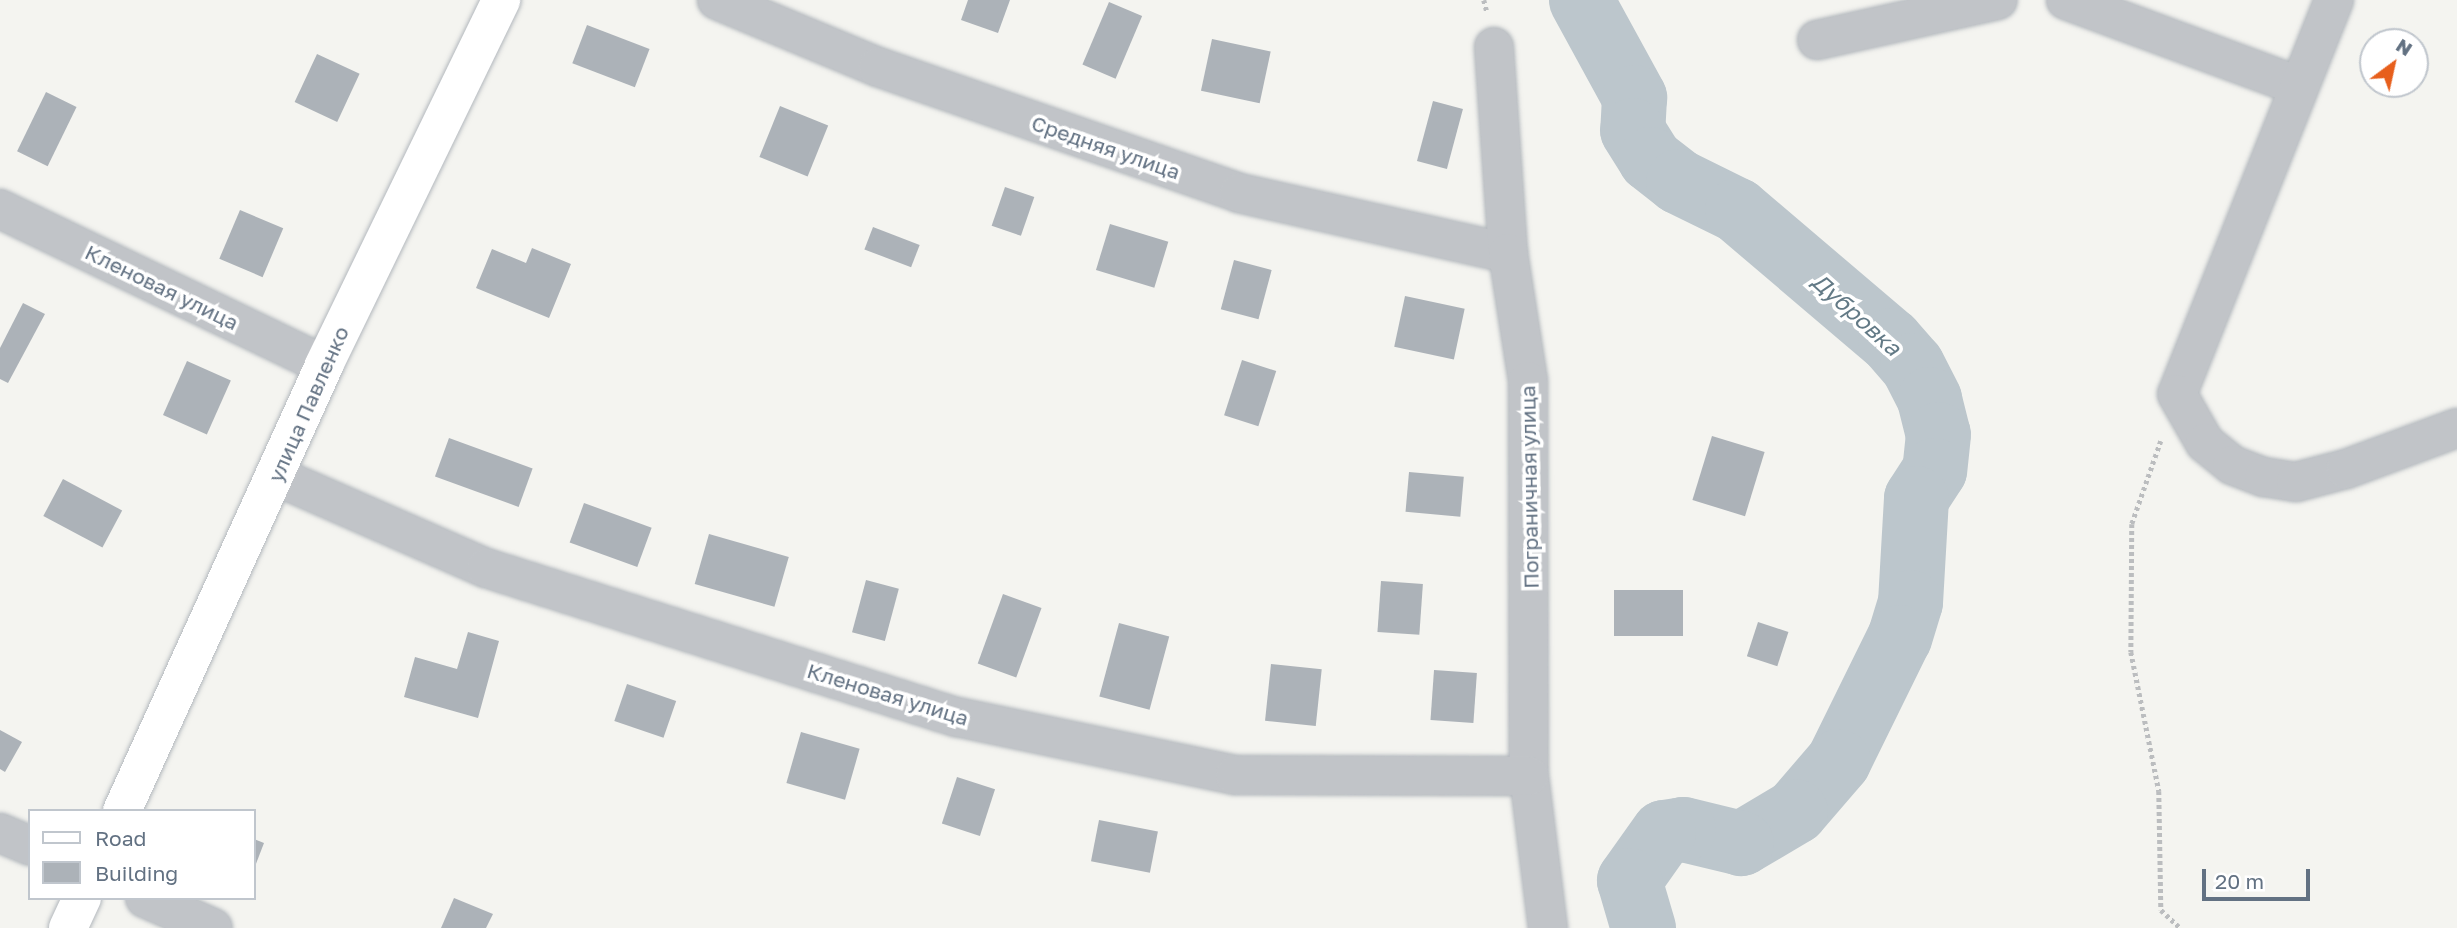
<!DOCTYPE html>
<html>
<head>
<meta charset="utf-8">
<style>
	body { margin:0 }
	#map { position:relative; width:2457px; height:928px; overflow:hidden; background:#f4f4f0; font-family:"Golos Text",sans-serif }
	div>[style] { position:absolute }
	.river>* { height:65px; margin:-32.5px; padding:0 32.5px; transform-origin:32.5px; border-radius:32.5px; background:#bcc6cc }
	.building>* { inset:0; background:#acb2b8; transform-origin:0 0 }
	.path>* { height:4.5px; margin-top:-2.25px; transform-origin:0; background:repeating-linear-gradient(90deg,#bbbdbf 0 3.5px,transparent 0 7px) }
	.roads { filter:drop-shadow(0 0 2px #b3b8bd) drop-shadow(0 0 2px #b3b8bd) }
	.street>* { height:38px; margin:-19px; padding:0 19px; transform-origin:19px; border-radius:19px; background:#c1c4c8 }
	.secondary>* { height:38px; margin:-19px; padding:0 19px; transform-origin:19px; border-radius:19px; background:#fff }
	span { translate:-50% -50%; white-space:nowrap; text-align:center; line-height:1.15; -webkit-text-stroke:7px #fff; paint-order:stroke }
	.street-label { font-size:21px; color:#627182 }
	.water-label { font-size:23px; color:#637a86; font-style:italic }
	.legend { position:absolute; left:28px; top:809px; width:228px; height:91px; box-sizing:border-box; background:#fff; border:2px solid #c0c6cd; margin:0; padding:9px 12px; list-style:none; font-size:21px; color:#627182 }
	.legend li { display:flex; align-items:center; gap:14px; height:35px }
	.legend b { width:35px; border:2px solid #c0c6cd }
	.north { position:absolute; left:2359px; top:28px; width:70px; height:70px; box-sizing:border-box; background:#fff; border:2px solid #c0c6cd; border-radius:50%; rotate:33deg; font-size:19px; font-weight:700; line-height:28px; text-align:center; color:#627182 }
	.north::after { content:''; display:block; margin:auto; width:24px; height:32px; background:#e75f1c; clip-path:polygon(50% 0,100% 100%,50% 72%,0 100%) }
	.scale { position:absolute; left:2202px; top:869px; width:108px; height:32px; box-sizing:border-box; border:4px solid #627182; border-top:0; padding-left:9px; font-size:21px; line-height:24px; white-space:nowrap; color:#627182; -webkit-text-stroke:5px #fff; paint-order:stroke }
</style>
</head>
<body>
<div id="map">
	<div class="river">
		<div style="left:1581px;top:0;width:111px;rotate:61.3deg"></div>
		<div style="left:1634px;top:97px;width:33px;rotate:93deg"></div>
		<div style="left:1632px;top:130px;width:34px;rotate:58deg"></div>
		<div style="left:1650px;top:159px;width:36px;rotate:38deg"></div>
		<div style="left:1678px;top:181px;width:66px;rotate:26.2deg"></div>
		<div style="left:1737px;top:210px;width:201px;rotate:40.4deg"></div>
		<div style="left:1890px;top:340px;width:33px;rotate:49deg"></div>
		<div style="left:1912px;top:365px;width:38px;rotate:63deg"></div>
		<div style="left:1929px;top:399px;width:36px;rotate:76deg"></div>
		<div style="left:1938px;top:434px;width:36px;rotate:96deg"></div>
		<div style="left:1934px;top:470px;width:33px;rotate:123deg"></div>
		<div style="left:1916px;top:498px;width:104px;rotate:93.3deg"></div>
		<div style="left:1910px;top:602px;width:37px;rotate:107deg"></div>
		<div style="left:1899px;top:637px;width:138px;rotate:116.2deg"></div>
		<div style="left:1838px;top:761px;width:66px;rotate:130.7deg"></div>
		<div style="left:1795px;top:811px;width:63px;rotate:149.3deg"></div>
		<div style="left:1741px;top:843px;width:60px;rotate:-166.4deg"></div>
		<div style="left:1683px;top:829px;width:20px;rotate:171deg"></div>
		<div style="left:1663px;top:832px;width:59px;rotate:125.3deg"></div>
		<div style="left:1629px;top:880px;width:50px;rotate:73.7deg"></div>
	</div>
	<div class="building">
		<div style="clip-path:polygon(968px 0,1010px 0,998px 33px,961px 20px)"></div>
		<div style="left:1109px;top:2px;width:36px;height:68px;rotate:23deg"></div>
		<div style="left:587px;top:25px;width:67px;height:41px;rotate:21deg"></div>
		<div style="left:1212px;top:39px;width:60px;height:53px;rotate:12deg"></div>
		<div style="left:317px;top:54px;width:47px;height:53px;rotate:25deg"></div>
		<div style="left:46px;top:92px;width:34px;height:66px;rotate:26deg"></div>
		<div style="left:1433px;top:101px;width:31px;height:62px;rotate:15deg"></div>
		<div style="left:780px;top:106px;width:52px;height:55px;rotate:22deg"></div>
		<div style="left:1005px;top:187px;width:31px;height:41px;rotate:19deg"></div>
		<div style="left:240px;top:210px;width:47px;height:53px;rotate:23deg"></div>
		<div style="left:1110px;top:224px;width:61px;height:48px;rotate:17deg"></div>
		<div style="left:873px;top:227px;width:50px;height:24px;rotate:21deg"></div>
		<div style="clip-path:polygon(532px 248px,571px 264px,549px 318px,476px 288px,492px 249px,526px 263px)"></div>
		<div style="left:1234px;top:260px;width:39px;height:51px;rotate:15deg"></div>
		<div style="left:1405px;top:296px;width:61px;height:52px;rotate:12deg"></div>
		<div style="clip-path:polygon(23px 303px,45px 314px,8px 383px,0 379px,0 348px)"></div>
		<div style="left:1242px;top:360px;width:36px;height:58px;rotate:18deg"></div>
		<div style="left:187px;top:361px;width:48px;height:59px;rotate:24deg"></div>
		<div style="left:1712px;top:436px;width:55px;height:67px;rotate:17deg"></div>
		<div style="left:449px;top:438px;width:89px;height:41px;rotate:20deg"></div>
		<div style="left:1409px;top:472px;width:55px;height:40px;rotate:5deg"></div>
		<div style="left:63px;top:479px;width:67px;height:42px;rotate:28deg"></div>
		<div style="left:584px;top:503px;width:72px;height:42px;rotate:20deg"></div>
		<div style="left:709px;top:534px;width:83px;height:52px;rotate:16deg"></div>
		<div style="left:866px;top:580px;width:34px;height:54px;rotate:15deg"></div>
		<div style="left:1381px;top:581px;width:42px;height:51px;rotate:4deg"></div>
		<div style="left:1614px;top:590px;width:69px;height:46px"></div>
		<div style="left:1003px;top:594px;width:41px;height:74px;rotate:20deg"></div>
		<div style="left:1758px;top:622px;width:32px;height:36px;rotate:18deg"></div>
		<div style="left:1119px;top:623px;width:52px;height:76px;rotate:15deg"></div>
		<div style="clip-path:polygon(468px 632px,499px 641px,478px 718px,404px 697px,415px 657px,457px 669px)"></div>
		<div style="left:1271px;top:664px;width:51px;height:57px;rotate:6deg"></div>
		<div style="left:1434px;top:670px;width:43px;height:50px;rotate:4deg"></div>
		<div style="left:627px;top:684px;width:52px;height:39px;rotate:19deg"></div>
		<div style="clip-path:polygon(0 730px,22px 742px,5px 772px,0 769px)"></div>
		<div style="left:801px;top:732px;width:61px;height:53px;rotate:16deg"></div>
		<div style="left:957px;top:777px;width:40px;height:49px;rotate:18deg"></div>
		<div style="left:1099px;top:820px;width:60px;height:42px;rotate:11deg"></div>
		<div style="clip-path:polygon(254px 839px,264px 843px,254px 869px)"></div>
		<div style="clip-path:polygon(454px 898px,493px 914px,486px 928px,441px 928px)"></div>
	</div>
	<div class="path">
		<div style="left:1484px;top:0;width:12px;rotate:76deg"></div>
		<div style="left:2161px;top:441px;width:88px;rotate:109.3deg"></div>
		<div style="left:2132px;top:524px;width:128px;rotate:90.4deg"></div>
		<div style="left:2131px;top:652px;width:142px;rotate:78.6deg"></div>
		<div style="left:2159px;top:791px;width:119px;rotate:89deg"></div>
		<div style="left:2161px;top:910px;width:26px;rotate:43deg"></div>
	</div>
	<div class="roads">
		<div class="street">
			<div style="left:717px;top:0;width:174px;rotate:22.6deg"></div>
			<div style="left:878px;top:67px;width:382px;rotate:19.2deg"></div>
			<div style="left:1239px;top:193px;width:276px;rotate:12.6deg"></div>
			<div style="left:2066px;top:0;width:247px;rotate:20.3deg"></div>
			<div style="left:2334px;top:0;width:424px;rotate:111.7deg"></div>
			<div style="left:2177px;top:394px;width:56px;rotate:60.3deg"></div>
			<div style="left:2205px;top:443px;width:35px;rotate:39deg"></div>
			<div style="left:2232px;top:465px;width:34px;rotate:21deg"></div>
			<div style="left:2264px;top:477px;width:32px;rotate:9deg"></div>
			<div style="left:2296px;top:482px;width:52px;rotate:-14.6deg"></div>
			<div style="left:2346px;top:469px;width:118px;rotate:-20.3deg"></div>
			<div style="left:1817px;top:40px;width:185px;rotate:-12.5deg"></div>
			<div style="left:1494px;top:47px;width:206px;rotate:86.1deg"></div>
			<div style="left:1508px;top:253px;width:130px;rotate:81.1deg"></div>
			<div style="left:1528px;top:381px;width:395px;rotate:89.9deg"></div>
			<div style="left:1529px;top:776px;width:153px;rotate:82.9deg"></div>
			<div style="left:0;top:209px;width:360px;rotate:25.7deg"></div>
			<div style="left:276px;top:476px;width:229px;rotate:23.7deg"></div>
			<div style="left:486px;top:568px;width:494px;rotate:17.6deg"></div>
			<div style="left:957px;top:717px;width:284px;rotate:11.8deg"></div>
			<div style="left:1235px;top:775px;width:294px;rotate:0.2deg"></div>
			<div style="left:0;top:833px;width:33px;rotate:23deg"></div>
			<div style="left:145px;top:898px;width:74px;rotate:23.8deg"></div>
		</div>
		<div class="secondary">
			<div style="left:122px;top:811px;width:490px;rotate:-65.6deg"></div>
			<div style="left:324px;top:365px;width:406px;rotate:-64.1deg"></div>
			<div style="left:68px;top:928px;width:33px;rotate:-65deg"></div>
		</div>
	</div>
	<div class="street-label">
		<span style="left:1106px;top:147px;rotate:19deg">Средняя улица</span>
		<span style="left:162px;top:287px;rotate:26deg">Кленовая улица</span>
		<span style="left:308px;top:404px;rotate:-66deg">улица Павленко</span>
		<span style="left:1529px;top:487px;rotate:-91deg">Пограничная улица</span>
		<span style="left:888px;top:694px;rotate:17deg">Кленовая улица</span>
	</div>
	<div class="water-label">
		<span style="left:1857px;top:314px;rotate:42deg">Дубровка</span>
	</div>
	<ul class="legend">
	<li><b style="height:9px;background:#fff"></b>Road</li>
	<li><b style="height:19px;background:#acb2b8"></b>Building</li>
	</ul>
	<div class="north">N</div>
	<div class="scale">20 m</div>
</div>
</body>
</html>
